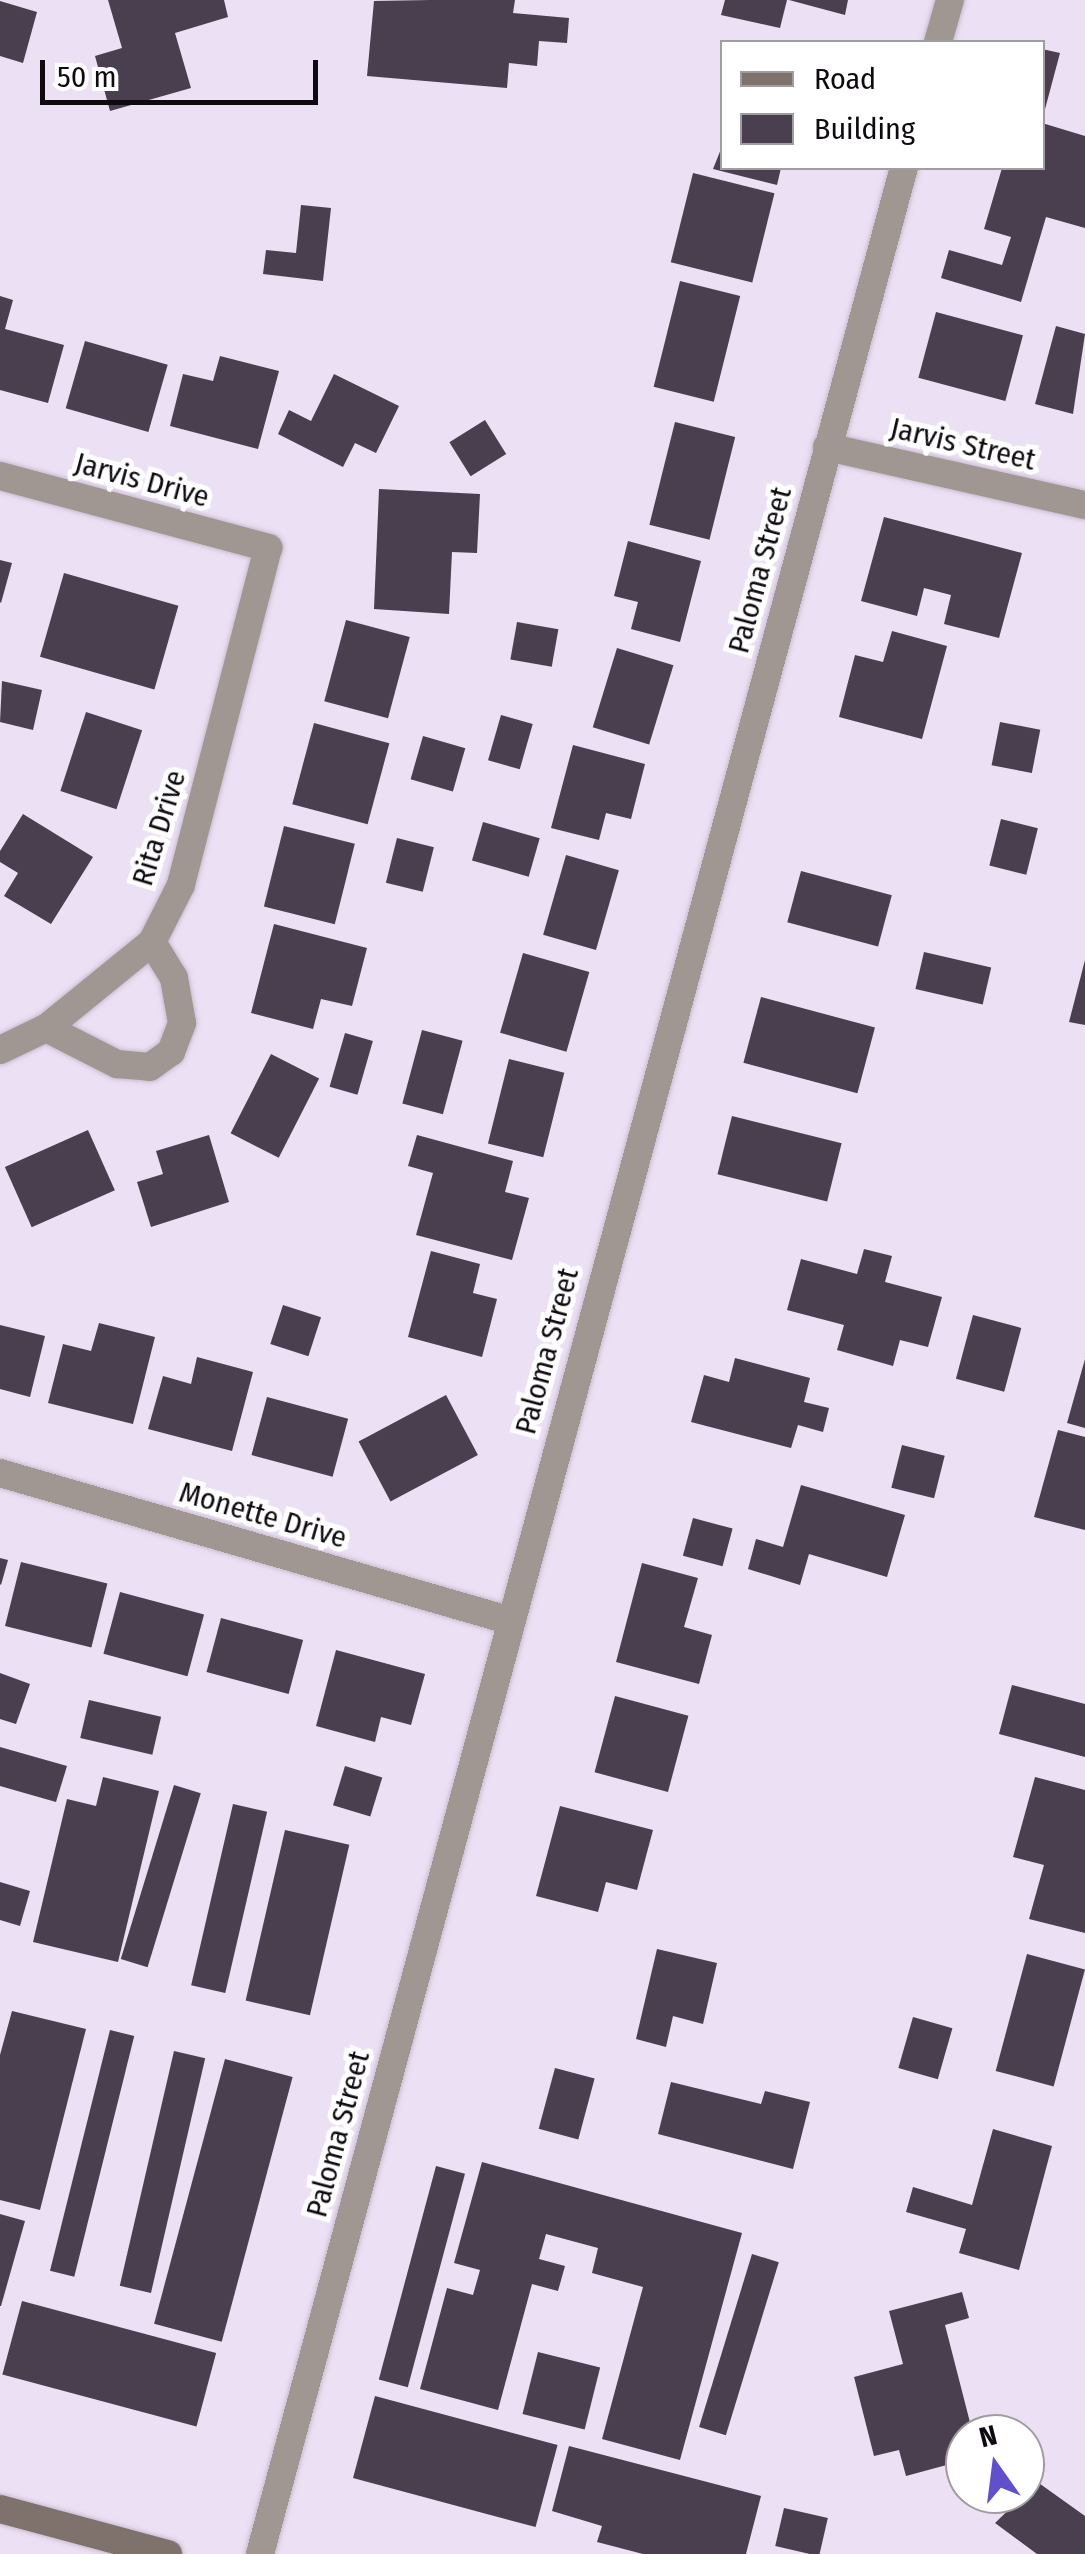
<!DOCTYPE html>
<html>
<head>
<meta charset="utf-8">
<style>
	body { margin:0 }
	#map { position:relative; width:1085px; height:2554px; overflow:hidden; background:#ece0f4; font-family:"Fira Sans Condensed",sans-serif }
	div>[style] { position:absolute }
	.building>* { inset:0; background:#493f4f; transform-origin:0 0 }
	.roads { filter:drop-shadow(0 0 2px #c8bed0) drop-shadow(0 0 2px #c8bed0) }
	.minor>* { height:28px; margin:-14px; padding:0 14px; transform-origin:14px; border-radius:14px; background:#a09692 }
	.secondary>* { height:28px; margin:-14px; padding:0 14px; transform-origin:14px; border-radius:14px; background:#7f716b }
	span { translate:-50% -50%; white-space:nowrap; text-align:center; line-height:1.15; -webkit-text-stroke:10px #fff; paint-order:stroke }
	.street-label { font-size:30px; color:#0e0a10 }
	.legend { position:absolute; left:720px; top:40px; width:325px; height:130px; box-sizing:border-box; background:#fff; border:2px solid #9f9d9f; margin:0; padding:12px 18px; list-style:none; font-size:30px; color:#0e0a10 }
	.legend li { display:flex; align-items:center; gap:20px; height:50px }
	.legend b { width:50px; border:2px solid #9f9d9f }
	.north { position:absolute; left:945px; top:2414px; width:100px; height:100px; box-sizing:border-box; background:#fff; border:2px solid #9f9d9f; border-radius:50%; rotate:346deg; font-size:28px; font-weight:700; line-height:40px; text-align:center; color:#0e0a10 }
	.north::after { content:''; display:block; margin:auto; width:35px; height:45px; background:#6051ca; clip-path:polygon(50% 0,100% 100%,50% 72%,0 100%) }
	.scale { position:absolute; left:40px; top:60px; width:278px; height:45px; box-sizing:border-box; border:5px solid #0e0a10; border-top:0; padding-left:12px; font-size:30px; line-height:35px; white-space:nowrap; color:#0e0a10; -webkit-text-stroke:8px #fff; paint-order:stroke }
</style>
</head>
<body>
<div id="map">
	<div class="building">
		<div style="clip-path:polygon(108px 0,224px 0,228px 17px,175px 33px,191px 88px,110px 111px,95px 56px,122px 48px)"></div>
		<div style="clip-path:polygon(430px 0,515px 0,513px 13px,569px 18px,567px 43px,539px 41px,537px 66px,509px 63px,507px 88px,367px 76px,374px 1px)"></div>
		<div style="clip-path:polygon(725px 0,787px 0,780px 28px,721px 15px)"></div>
		<div style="clip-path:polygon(789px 0,848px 0,845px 15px)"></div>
		<div style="clip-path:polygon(0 1px,37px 12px,23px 63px,0 56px)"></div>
		<div style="clip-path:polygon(1042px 49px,1060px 53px,1044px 113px,1042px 113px)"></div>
		<div style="clip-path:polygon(1042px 123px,1085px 136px,1085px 228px,1046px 217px,1021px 302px,941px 278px,949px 250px,1002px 265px,1011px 237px,984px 229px,1002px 168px,1042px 168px)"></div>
		<div style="clip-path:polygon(721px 149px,722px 168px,781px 168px,777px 185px,713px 169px)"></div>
		<div style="left:693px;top:173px;width:84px;height:92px;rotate:14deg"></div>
		<div style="clip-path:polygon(301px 205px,331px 208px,323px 281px,263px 274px,266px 250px,296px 253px)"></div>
		<div style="left:680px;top:281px;width:62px;height:109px;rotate:14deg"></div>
		<div style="clip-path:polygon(0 296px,13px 300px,5px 329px,64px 345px,48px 403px,0 390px)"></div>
		<div style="left:936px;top:312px;width:90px;height:68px;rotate:15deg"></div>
		<div style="clip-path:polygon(1056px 326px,1085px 334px,1073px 414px,1035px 404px)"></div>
		<div style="left:85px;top:341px;width:86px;height:70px;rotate:16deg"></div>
		<div style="clip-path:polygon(220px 356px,279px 371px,258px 449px,170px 426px,183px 374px,213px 381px)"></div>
		<div style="clip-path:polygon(334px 374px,399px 406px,376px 453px,355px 443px,343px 467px,278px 434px,289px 410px,311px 421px)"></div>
		<div style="left:485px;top:420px;width:40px;height:42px;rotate:58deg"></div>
		<div style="left:675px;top:422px;width:62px;height:106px;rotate:14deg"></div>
		<div style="clip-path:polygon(379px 489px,480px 494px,477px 553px,452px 552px,449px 614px,374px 609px)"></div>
		<div style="clip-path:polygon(884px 517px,1022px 553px,999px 638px,944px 624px,951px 595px,924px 588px,917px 616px,861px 601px)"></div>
		<div style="clip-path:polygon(628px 541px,701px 561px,680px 642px,631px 629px,638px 602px,614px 596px)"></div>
		<div style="clip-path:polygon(0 560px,12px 563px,1px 603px,0 602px)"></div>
		<div style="left:64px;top:573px;width:119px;height:87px;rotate:16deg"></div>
		<div style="left:346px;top:620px;width:66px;height:84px;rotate:15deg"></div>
		<div style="left:517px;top:622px;width:42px;height:38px;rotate:10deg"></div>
		<div style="clip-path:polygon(892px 631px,947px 646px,922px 739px,839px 717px,855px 655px,883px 662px)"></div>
		<div style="left:617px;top:648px;width:59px;height:83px;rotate:17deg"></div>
		<div style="clip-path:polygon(2px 681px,42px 690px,33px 730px,0 722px)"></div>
		<div style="left:86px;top:712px;width:59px;height:83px;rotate:18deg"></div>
		<div style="left:501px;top:715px;width:33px;height:47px;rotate:16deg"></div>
		<div style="left:1000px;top:722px;width:41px;height:44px;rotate:11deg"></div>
		<div style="left:314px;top:723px;width:78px;height:84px;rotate:15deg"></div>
		<div style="left:423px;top:736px;width:44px;height:45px;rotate:16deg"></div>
		<div style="clip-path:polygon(573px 745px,645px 764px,631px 819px,606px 813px,599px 840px,551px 828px)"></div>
		<div style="clip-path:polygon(23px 814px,93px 857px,51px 924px,4px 896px,18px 873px,0 862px,0 851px)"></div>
		<div style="left:1001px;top:819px;width:38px;height:48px;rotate:14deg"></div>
		<div style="left:483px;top:822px;width:59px;height:40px;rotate:16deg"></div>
		<div style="left:284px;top:826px;width:73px;height:83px;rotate:14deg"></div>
		<div style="left:397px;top:838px;width:38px;height:46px;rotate:14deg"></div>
		<div style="left:566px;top:855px;width:55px;height:83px;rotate:16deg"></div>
		<div style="left:801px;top:871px;width:94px;height:53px;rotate:15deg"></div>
		<div style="clip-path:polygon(274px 924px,367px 948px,352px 1006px,321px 999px,313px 1029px,251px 1013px)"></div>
		<div style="left:924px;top:952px;width:69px;height:38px;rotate:13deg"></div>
		<div style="left:523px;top:953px;width:69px;height:83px;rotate:16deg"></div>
		<div style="clip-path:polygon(1085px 960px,1085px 1025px,1069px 1022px)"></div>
		<div style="left:761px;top:997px;width:118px;height:68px;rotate:15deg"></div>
		<div style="left:422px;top:1030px;width:42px;height:76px;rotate:15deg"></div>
		<div style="left:345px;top:1033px;width:29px;height:56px;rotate:16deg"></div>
		<div style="left:271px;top:1054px;width:54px;height:89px;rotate:27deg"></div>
		<div style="left:509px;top:1059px;width:57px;height:87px;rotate:14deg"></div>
		<div style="left:732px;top:1116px;width:113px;height:60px;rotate:14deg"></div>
		<div style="left:88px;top:1130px;width:66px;height:91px;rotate:66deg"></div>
		<div style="clip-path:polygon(209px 1135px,229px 1202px,151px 1227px,137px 1182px,163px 1174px,156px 1151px)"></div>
		<div style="clip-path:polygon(417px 1135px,513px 1161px,505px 1192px,529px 1198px,512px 1260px,416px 1235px,433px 1173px,408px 1166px)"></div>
		<div style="clip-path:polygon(864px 1249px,892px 1256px,885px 1282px,942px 1297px,928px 1347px,900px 1340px,893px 1366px,837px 1350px,844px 1325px,787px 1310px,801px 1259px,857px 1274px)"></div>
		<div style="clip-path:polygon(431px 1251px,480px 1264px,473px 1293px,497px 1299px,482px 1357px,408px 1337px)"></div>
		<div style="left:283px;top:1305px;width:40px;height:41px;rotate:18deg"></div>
		<div style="left:973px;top:1315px;width:50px;height:66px;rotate:15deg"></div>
		<div style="clip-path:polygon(99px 1323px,155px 1337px,133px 1424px,48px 1403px,63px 1344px,91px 1351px)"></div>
		<div style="clip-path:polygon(0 1325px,45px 1336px,30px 1397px,0 1389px)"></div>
		<div style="clip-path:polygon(197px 1357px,253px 1372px,232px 1451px,148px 1429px,163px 1376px,191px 1384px)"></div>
		<div style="clip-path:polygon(735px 1358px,810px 1378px,804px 1402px,829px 1408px,823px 1432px,798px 1425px,791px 1448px,691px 1422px,704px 1375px,729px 1382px)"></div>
		<div style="clip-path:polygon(1085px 1359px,1085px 1428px,1067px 1423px)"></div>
		<div style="left:446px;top:1395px;width:68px;height:99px;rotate:62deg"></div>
		<div style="left:267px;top:1397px;width:84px;height:60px;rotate:15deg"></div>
		<div style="clip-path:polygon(1058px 1430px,1085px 1437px,1085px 1530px,1034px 1517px)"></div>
		<div style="left:902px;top:1445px;width:44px;height:44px;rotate:14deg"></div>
		<div style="clip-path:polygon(801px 1485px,905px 1515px,887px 1577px,809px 1554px,800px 1585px,748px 1569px,756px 1539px,783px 1547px)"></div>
		<div style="left:693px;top:1518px;width:41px;height:39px;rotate:15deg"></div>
		<div style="clip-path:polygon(0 1558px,8px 1560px,1px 1585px,0 1584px)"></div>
		<div style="left:21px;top:1562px;width:89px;height:66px;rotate:14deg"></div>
		<div style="clip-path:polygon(642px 1563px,698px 1578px,684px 1627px,712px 1635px,699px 1684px,616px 1662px)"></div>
		<div style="left:120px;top:1592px;width:87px;height:64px;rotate:15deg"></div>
		<div style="left:221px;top:1618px;width:85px;height:56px;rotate:15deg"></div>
		<div style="clip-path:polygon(336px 1650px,425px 1674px,411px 1725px,381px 1717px,375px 1742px,316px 1726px)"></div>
		<div style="clip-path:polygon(0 1673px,30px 1684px,16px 1724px,0 1719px)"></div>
		<div style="clip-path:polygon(1012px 1685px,1085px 1704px,1085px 1757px,999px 1734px)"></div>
		<div style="left:615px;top:1696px;width:76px;height:79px;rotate:15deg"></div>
		<div style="left:89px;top:1700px;width:74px;height:39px;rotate:13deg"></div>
		<div style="clip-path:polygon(0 1747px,67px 1766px,56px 1802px,0 1786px)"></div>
		<div style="left:345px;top:1766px;width:39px;height:41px;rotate:17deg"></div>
		<div style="clip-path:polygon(103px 1777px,159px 1791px,118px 1962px,33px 1942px,67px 1799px,96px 1806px)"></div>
		<div style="clip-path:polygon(1035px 1777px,1085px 1790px,1085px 1933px,1029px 1919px,1044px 1865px,1013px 1857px)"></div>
		<div style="left:174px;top:1785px;width:28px;height:182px;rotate:17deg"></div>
		<div style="left:233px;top:1804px;width:35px;height:186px;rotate:13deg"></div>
		<div style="clip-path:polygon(560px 1806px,653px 1830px,637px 1890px,606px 1882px,598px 1912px,536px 1896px)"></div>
		<div style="left:285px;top:1830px;width:66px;height:175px;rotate:13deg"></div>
		<div style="clip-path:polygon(0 1882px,30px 1891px,20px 1926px,0 1920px)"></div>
		<div style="clip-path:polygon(657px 1949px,717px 1963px,703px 2024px,673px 2016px,666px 2047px,636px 2039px)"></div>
		<div style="left:1027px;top:1954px;width:60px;height:121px;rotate:15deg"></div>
		<div style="clip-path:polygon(12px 2011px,86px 2029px,40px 2210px,0 2200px,0 2055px)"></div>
		<div style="left:913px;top:2017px;width:41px;height:53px;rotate:16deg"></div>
		<div style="left:110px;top:2030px;width:25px;height:248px;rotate:14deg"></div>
		<div style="left:174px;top:2051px;width:32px;height:241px;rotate:13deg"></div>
		<div style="left:225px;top:2059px;width:70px;height:274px;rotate:15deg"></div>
		<div style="left:555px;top:2068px;width:41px;height:63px;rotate:15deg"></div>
		<div style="clip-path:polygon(671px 2082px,761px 2104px,765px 2091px,810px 2102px,793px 2169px,658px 2134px)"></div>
		<div style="clip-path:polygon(993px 2129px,1052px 2146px,1019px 2270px,959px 2253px,966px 2229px,906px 2212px,913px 2187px,972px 2205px)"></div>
		<div style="clip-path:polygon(482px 2162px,742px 2233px,680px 2460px,602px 2439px,643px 2287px,592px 2273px,598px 2248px,546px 2234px,539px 2259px,565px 2266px,558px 2291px,532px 2284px,498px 2410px,420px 2389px,447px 2288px,473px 2295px,480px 2270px,454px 2263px)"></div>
		<div style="left:436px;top:2166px;width:30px;height:221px;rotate:15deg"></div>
		<div style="clip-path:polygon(0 2214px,25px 2221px,1px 2306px,0 2306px)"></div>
		<div style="left:752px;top:2254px;width:28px;height:181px;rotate:17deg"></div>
		<div style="clip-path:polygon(962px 2292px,969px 2318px,945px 2325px,973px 2434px,965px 2434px,965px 2460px,906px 2476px,899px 2450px,874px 2456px,854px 2377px,903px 2364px,889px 2311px)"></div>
		<div style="left:22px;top:2301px;width:201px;height:76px;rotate:15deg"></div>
		<div style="left:538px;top:2352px;width:64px;height:64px;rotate:14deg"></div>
		<div style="left:375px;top:2396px;width:189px;height:85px;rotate:15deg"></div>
		<div style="clip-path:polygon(569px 2446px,761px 2496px,746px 2554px,643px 2554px,597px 2542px,602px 2526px,552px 2511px)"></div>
		<div style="clip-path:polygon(1029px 2476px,1085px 2516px,1085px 2554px,1037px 2554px,995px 2523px,1025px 2494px)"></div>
		<div style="left:784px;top:2508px;width:45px;height:39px;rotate:13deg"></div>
	</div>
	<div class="roads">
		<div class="minor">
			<div style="left:938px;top:42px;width:44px;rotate:-74.1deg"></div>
			<div style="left:827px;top:447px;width:264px;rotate:12.7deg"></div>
			<div style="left:0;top:476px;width:278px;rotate:15deg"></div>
			<div style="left:268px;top:548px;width:348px;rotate:104.5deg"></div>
			<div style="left:181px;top:885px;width:64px;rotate:117deg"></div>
			<div style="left:152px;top:942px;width:136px;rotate:140.9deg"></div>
			<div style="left:46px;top:1028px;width:51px;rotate:154.4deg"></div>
			<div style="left:46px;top:1028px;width:80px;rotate:26.9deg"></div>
			<div style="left:117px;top:1064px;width:33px;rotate:5deg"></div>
			<div style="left:150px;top:1067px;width:26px;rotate:-36deg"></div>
			<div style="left:171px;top:1052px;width:31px;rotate:-69deg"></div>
			<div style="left:182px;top:1023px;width:46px;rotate:-100.1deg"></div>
			<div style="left:174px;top:978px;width:42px;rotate:-121.4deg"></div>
			<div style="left:0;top:1473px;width:529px;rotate:16.14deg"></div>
			<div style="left:260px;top:2554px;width:2471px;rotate:-74.9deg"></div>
		</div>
		<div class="secondary">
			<div style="left:0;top:2509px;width:174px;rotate:15deg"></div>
		</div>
	</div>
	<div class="street-label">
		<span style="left:963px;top:444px;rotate:13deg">Jarvis Street</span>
		<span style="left:142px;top:480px;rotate:15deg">Jarvis Drive</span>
		<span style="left:760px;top:570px;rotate:-75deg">Paloma Street</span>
		<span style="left:159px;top:828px;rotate:-73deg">Rita Drive</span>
		<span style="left:547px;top:1351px;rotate:-75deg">Paloma Street</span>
		<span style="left:263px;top:1515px;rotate:16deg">Monette Drive</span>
		<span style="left:338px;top:2134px;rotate:-75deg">Paloma Street</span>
	</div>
	<ul class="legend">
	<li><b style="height:12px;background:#7f716b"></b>Road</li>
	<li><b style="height:28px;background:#493f4f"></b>Building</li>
	</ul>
	<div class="north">N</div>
	<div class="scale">50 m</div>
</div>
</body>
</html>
